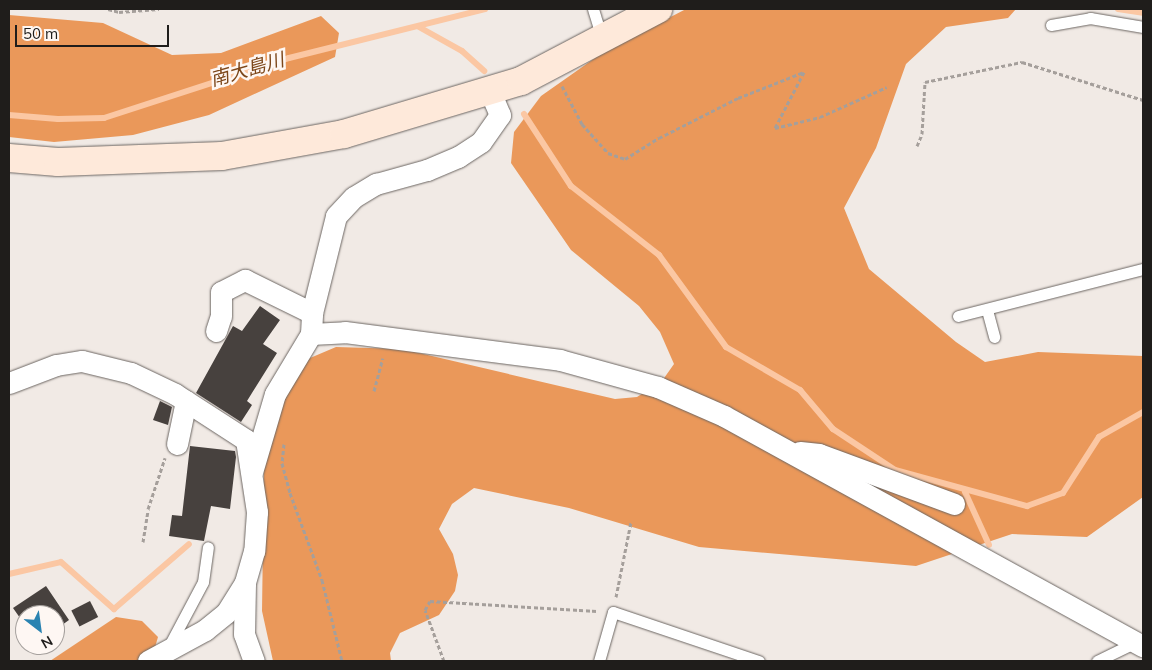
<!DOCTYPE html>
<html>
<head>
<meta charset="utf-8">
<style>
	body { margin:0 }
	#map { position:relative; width:1152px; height:670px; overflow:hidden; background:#f1eae5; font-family:Mulish,"Noto Sans JP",sans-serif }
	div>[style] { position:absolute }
	.forest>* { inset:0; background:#ea985a }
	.stream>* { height:6px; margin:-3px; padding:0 3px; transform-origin:3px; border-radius:3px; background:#fbc7a3 }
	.building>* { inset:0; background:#47413e; transform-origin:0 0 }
	.path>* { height:3px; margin-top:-1.5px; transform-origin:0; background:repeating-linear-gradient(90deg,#a59f9b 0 4px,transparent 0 6.5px) }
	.roads { filter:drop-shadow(0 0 1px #6c6662) drop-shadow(0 0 1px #6c6662) }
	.lane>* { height:11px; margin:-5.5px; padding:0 5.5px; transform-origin:5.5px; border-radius:5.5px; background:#fff }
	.street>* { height:21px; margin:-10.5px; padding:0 10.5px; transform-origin:10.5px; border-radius:10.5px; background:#fff }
	.secondary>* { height:28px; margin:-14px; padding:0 14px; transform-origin:14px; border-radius:14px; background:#fee9da }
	span { translate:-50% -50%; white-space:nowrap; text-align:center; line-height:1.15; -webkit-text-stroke:5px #fef7f3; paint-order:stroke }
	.water-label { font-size:19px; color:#7d471a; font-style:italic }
	.frame { position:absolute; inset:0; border:10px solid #1f1d1b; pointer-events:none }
	.north { position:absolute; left:15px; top:605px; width:50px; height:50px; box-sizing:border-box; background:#fef7f3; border:1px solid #a5a09d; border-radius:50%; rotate:150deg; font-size:14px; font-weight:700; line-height:20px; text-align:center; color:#1f1d1b }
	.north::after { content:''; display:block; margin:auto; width:18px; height:22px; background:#2a83b1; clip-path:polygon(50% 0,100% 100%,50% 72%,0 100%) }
	.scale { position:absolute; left:15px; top:25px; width:154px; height:22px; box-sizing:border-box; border:2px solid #1f1d1b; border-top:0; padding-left:6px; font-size:15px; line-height:18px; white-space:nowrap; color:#1f1d1b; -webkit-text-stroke:4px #fef7f3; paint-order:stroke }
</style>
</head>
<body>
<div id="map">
	<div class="forest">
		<div style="clip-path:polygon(686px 9px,1016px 9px,1008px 18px,946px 27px,906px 64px,876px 148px,844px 208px,869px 269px,956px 342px,985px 362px,1038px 352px,1143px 356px,1143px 497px,1087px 537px,1012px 534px,916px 566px,699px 547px,569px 508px,474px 488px,452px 504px,439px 529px,453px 554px,458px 575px,455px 591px,439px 615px,400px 633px,390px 653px,391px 661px,273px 661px,262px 611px,264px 469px,279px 412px,303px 361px,336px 347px,402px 349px,615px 399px,637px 397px,662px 381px,674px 364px,660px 332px,639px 306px,571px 250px,511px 163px,514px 132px,541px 96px,605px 51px)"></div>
		<div style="clip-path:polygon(9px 15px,103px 23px,172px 55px,221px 53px,321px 16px,339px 33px,335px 57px,209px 115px,133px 135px,54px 142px,9px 137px)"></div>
		<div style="clip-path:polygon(116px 617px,142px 621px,158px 637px,151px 661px,50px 661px)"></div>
	</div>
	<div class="stream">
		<div style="left:1118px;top:9px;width:25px;rotate:9deg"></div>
		<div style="left:419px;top:27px;width:49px;rotate:29.2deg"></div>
		<div style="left:462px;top:51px;width:30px;rotate:42deg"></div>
		<div style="left:524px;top:114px;width:86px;rotate:56.9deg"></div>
		<div style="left:571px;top:186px;width:112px;rotate:38.1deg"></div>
		<div style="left:659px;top:255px;width:114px;rotate:53.9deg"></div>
		<div style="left:726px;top:347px;width:86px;rotate:30.2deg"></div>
		<div style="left:800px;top:390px;width:51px;rotate:49.8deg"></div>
		<div style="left:833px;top:429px;width:74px;rotate:33.5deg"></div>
		<div style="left:895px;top:470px;width:137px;rotate:15.3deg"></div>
		<div style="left:1027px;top:506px;width:38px;rotate:-20deg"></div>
		<div style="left:1063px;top:493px;width:67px;rotate:-57.3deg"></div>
		<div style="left:1099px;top:437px;width:51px;rotate:-29.6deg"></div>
		<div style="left:9px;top:115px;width:49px;rotate:4.7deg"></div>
		<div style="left:58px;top:119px;width:46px;rotate:-1.2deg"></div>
		<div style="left:104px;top:118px;width:194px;rotate:-18deg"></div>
		<div style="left:289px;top:58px;width:202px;rotate:-14deg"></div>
		<div style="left:965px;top:492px;width:58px;rotate:65.6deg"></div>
		<div style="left:9px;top:574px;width:53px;rotate:-13deg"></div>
		<div style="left:61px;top:562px;width:71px;rotate:41.6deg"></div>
		<div style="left:114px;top:609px;width:99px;rotate:-40.9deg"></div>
	</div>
	<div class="building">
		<div style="clip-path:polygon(260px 306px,280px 320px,263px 344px,277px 353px,247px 401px,252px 405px,241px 422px,196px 393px,233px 326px,242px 331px)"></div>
		<div style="clip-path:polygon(160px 401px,172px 407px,168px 425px,153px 420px)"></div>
		<div style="clip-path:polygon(190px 446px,235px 451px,236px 457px,230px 509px,211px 506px,204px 541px,169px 536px,172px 515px,182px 516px)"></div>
		<div style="clip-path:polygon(46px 586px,69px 620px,55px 630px,55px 615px,25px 615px,25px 625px,13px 608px)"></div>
		<div style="left:90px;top:601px;width:18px;height:21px;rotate:63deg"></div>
	</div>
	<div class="path">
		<div style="left:108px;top:9px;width:11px;rotate:15deg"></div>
		<div style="left:119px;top:12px;width:40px;rotate:-4.3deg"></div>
		<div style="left:562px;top:86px;width:43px;rotate:62.2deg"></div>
		<div style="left:582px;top:124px;width:39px;rotate:48deg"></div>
		<div style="left:608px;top:153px;width:18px;rotate:19deg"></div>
		<div style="left:625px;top:159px;width:40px;rotate:-32deg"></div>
		<div style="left:659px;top:138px;width:89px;rotate:-26.9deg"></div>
		<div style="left:738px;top:98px;width:71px;rotate:-21.5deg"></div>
		<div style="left:804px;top:72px;width:63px;rotate:117.4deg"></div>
		<div style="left:775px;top:128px;width:46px;rotate:-13.7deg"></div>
		<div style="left:820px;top:117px;width:73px;rotate:-24.1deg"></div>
		<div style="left:917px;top:146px;width:13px;rotate:-67deg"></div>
		<div style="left:922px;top:134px;width:52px;rotate:-86.7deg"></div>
		<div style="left:925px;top:82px;width:99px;rotate:-11.7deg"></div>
		<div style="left:1022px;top:62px;width:127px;rotate:17.4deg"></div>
		<div style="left:374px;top:391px;width:34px;rotate:-75deg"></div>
		<div style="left:284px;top:444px;width:19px;rotate:96deg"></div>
		<div style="left:282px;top:463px;width:31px;rotate:75deg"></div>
		<div style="left:290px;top:493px;width:93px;rotate:69.8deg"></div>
		<div style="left:322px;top:580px;width:83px;rotate:76.1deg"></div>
		<div style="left:143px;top:542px;width:33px;rotate:-81deg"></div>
		<div style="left:148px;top:509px;width:54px;rotate:-71.6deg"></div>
		<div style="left:616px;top:597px;width:76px;rotate:-78.7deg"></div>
		<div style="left:444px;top:661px;width:54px;rotate:-110.4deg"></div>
		<div style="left:425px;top:610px;width:10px;rotate:-61deg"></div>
		<div style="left:430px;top:601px;width:167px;rotate:3.4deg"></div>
	</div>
	<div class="roads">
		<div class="lane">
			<div style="left:593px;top:9px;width:30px;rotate:73deg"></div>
			<div style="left:1051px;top:25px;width:40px;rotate:-10deg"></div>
			<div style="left:1090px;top:18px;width:54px;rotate:9.6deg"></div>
			<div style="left:987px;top:310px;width:28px;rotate:75deg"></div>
			<div style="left:958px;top:316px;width:191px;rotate:-14.3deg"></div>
			<div style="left:169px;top:646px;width:72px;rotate:-62deg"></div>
			<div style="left:203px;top:582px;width:35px;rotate:-82deg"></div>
			<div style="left:599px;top:661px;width:51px;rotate:-74.1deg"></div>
			<div style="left:613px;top:612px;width:154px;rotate:18.6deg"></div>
			<div style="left:1097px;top:661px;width:43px;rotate:-26deg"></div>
		</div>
		<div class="street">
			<div style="left:216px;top:331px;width:16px;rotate:-72deg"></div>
			<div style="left:221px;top:316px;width:24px;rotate:-90deg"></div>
			<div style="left:221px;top:292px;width:27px;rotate:-27deg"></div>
			<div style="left:245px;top:280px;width:75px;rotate:26.2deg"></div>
			<div style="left:311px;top:334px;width:34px;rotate:-3deg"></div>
			<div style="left:345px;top:332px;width:217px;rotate:7.4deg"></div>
			<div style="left:560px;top:360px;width:102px;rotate:15.4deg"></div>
			<div style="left:658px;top:387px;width:72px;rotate:23.7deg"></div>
			<div style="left:724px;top:416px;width:478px;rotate:28.8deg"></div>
			<div style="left:9px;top:383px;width:50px;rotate:-21deg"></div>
			<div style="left:56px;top:365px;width:26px;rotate:-9deg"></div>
			<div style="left:82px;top:361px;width:50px;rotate:13.8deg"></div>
			<div style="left:131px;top:373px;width:49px;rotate:25.5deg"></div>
			<div style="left:175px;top:394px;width:85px;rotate:32.9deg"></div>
			<div style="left:246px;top:440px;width:73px;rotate:81.3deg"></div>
			<div style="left:257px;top:512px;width:39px;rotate:94deg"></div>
			<div style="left:254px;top:551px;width:33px;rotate:106deg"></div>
			<div style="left:245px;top:583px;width:51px;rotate:91.1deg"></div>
			<div style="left:244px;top:634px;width:29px;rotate:70deg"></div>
			<div style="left:177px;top:444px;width:44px;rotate:-78.2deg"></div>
			<div style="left:800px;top:452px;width:19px;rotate:6deg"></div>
			<div style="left:819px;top:454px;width:144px;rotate:20.3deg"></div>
			<div style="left:252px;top:472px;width:81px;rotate:-73.6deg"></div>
			<div style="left:275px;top:394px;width:70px;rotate:-59deg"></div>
			<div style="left:311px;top:334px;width:21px;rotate:-87deg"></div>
			<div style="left:312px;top:313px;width:100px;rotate:-76.1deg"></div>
			<div style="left:336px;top:216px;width:26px;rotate:-47deg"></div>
			<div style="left:354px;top:197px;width:26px;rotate:-31deg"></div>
			<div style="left:376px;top:184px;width:53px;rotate:-15.4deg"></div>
			<div style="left:427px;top:170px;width:34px;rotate:-23deg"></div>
			<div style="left:458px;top:157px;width:27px;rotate:-33deg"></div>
			<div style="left:481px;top:142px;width:33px;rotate:-55deg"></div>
			<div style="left:500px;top:115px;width:26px;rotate:-113deg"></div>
			<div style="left:148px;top:661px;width:65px;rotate:-28.5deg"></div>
			<div style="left:205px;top:630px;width:27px;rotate:-39deg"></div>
			<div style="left:226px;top:613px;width:36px;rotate:-58deg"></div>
		</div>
		<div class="secondary">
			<div style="left:9px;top:158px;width:49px;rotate:4.7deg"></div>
			<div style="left:58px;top:162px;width:164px;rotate:-2.1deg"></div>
			<div style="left:222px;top:156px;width:124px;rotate:-10.2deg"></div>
			<div style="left:344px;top:134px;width:185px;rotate:-16.7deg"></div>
			<div style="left:521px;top:81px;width:155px;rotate:-27.7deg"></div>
		</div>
	</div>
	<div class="water-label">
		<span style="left:247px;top:70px;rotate:-16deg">南大島川</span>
	</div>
	<div class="frame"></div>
	<div class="north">N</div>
	<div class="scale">50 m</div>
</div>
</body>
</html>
